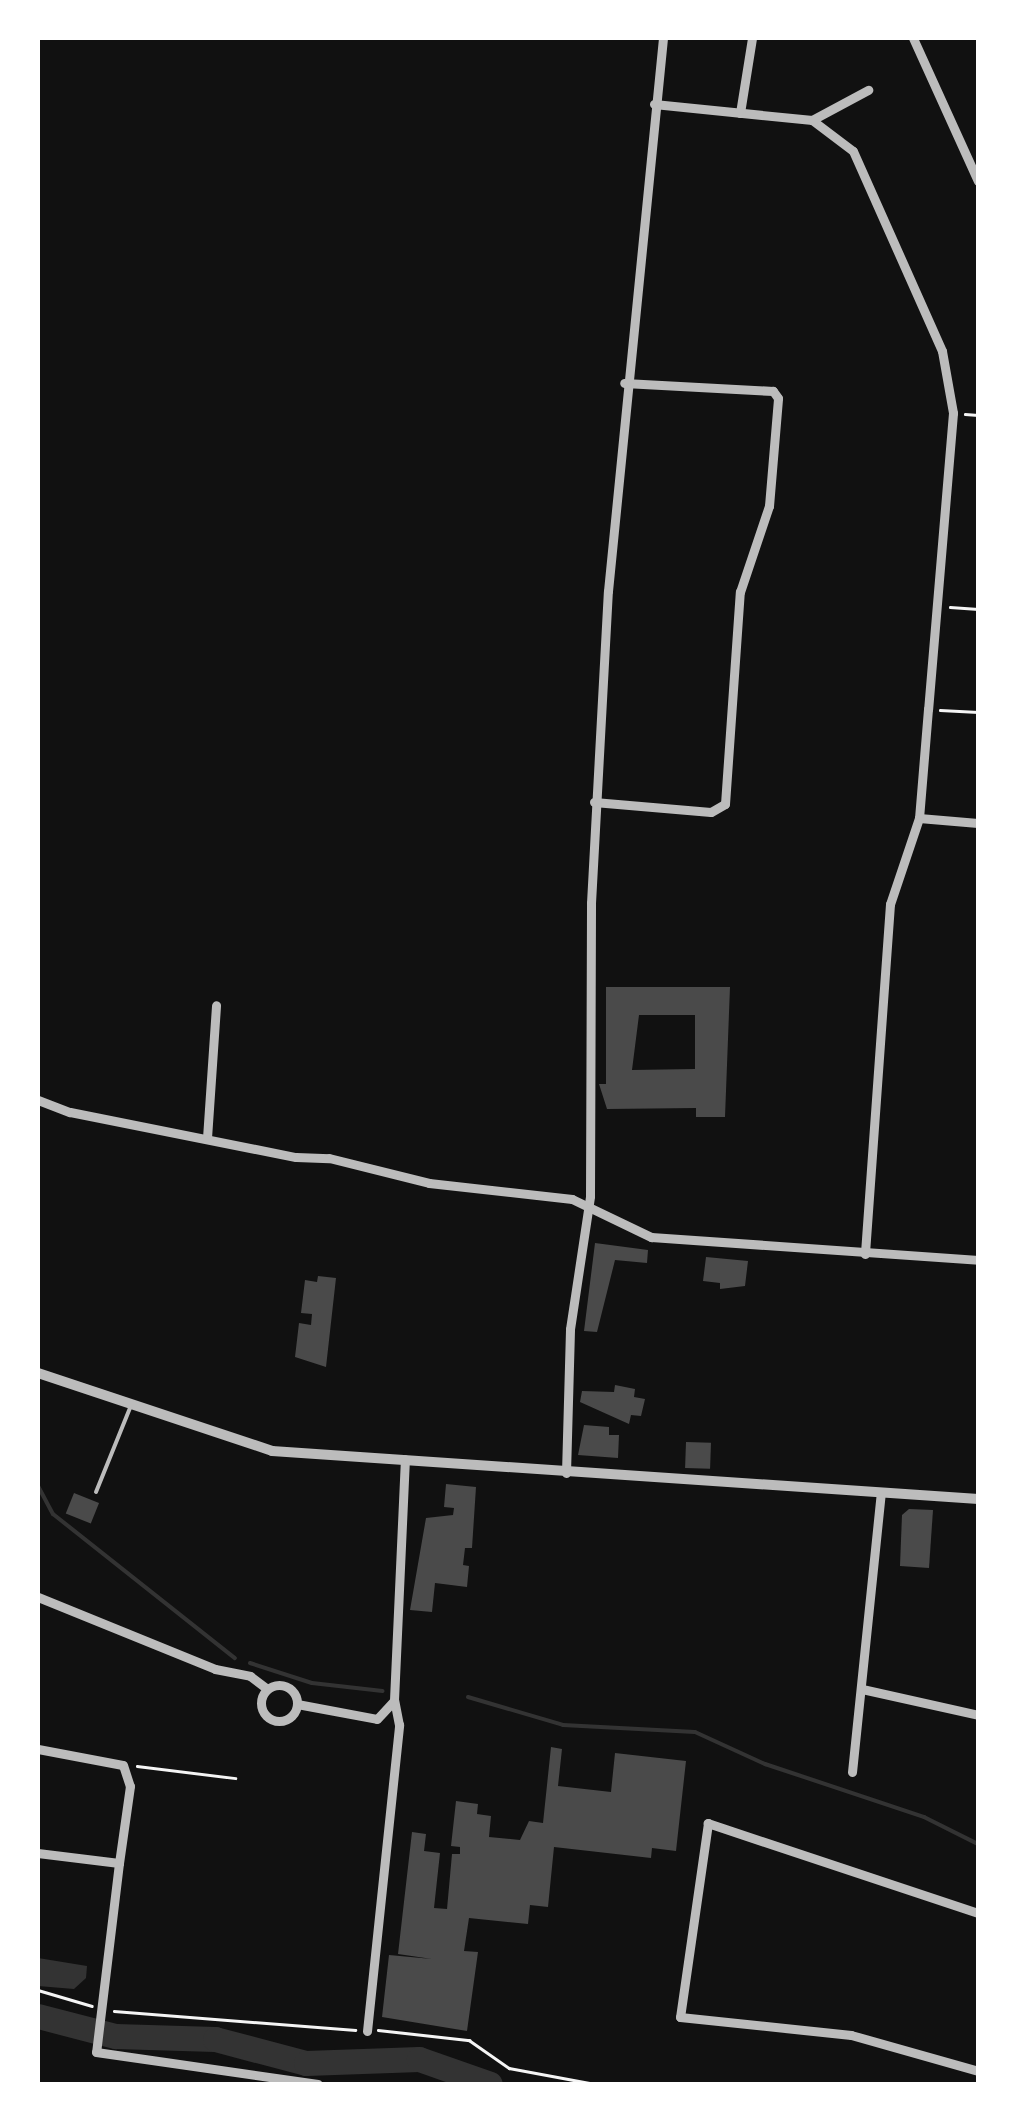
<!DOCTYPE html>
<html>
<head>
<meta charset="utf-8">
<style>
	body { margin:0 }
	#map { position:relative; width:1016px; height:2122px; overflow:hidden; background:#111; font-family:"Titillium Web",sans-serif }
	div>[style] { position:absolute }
	.water>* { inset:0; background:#333 }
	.stream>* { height:4px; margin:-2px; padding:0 2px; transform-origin:2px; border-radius:2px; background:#333 }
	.river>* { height:25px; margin:-12.5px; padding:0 12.5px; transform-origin:12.5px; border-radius:12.5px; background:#333 }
	.building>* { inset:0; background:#4a4a4a; transform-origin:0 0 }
	.path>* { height:2.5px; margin:-1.25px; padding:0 1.25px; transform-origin:1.25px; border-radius:1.25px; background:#f5f5f5 }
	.service>* { height:4px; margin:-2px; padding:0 2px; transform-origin:2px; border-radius:2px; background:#bcbcbc }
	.minor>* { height:9px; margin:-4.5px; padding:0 4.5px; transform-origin:4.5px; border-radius:4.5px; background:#bcbcbc }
	.minor>.ring { margin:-4.5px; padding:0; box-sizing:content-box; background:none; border:9px solid #bcbcbc; border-radius:50% }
	.tertiary>* { height:10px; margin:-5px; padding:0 5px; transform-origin:5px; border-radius:5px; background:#bcbcbc }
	span { translate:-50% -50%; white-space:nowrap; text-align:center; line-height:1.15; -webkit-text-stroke:8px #fff; paint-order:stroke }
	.frame { position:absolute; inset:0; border:40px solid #fff; pointer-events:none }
</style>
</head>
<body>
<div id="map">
	<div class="water">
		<div style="clip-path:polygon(38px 1958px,87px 1966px,86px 1978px,74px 1989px,38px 1986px)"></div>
	</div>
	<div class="stream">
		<div style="left:38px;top:1486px;width:32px;rotate:62deg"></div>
		<div style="left:53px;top:1514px;width:232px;rotate:38.4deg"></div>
		<div style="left:250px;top:1663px;width:65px;rotate:17.9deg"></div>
		<div style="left:312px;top:1683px;width:71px;rotate:6.4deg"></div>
		<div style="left:468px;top:1697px;width:99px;rotate:16.4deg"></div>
		<div style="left:563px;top:1725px;width:132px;rotate:3deg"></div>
		<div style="left:695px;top:1732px;width:77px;rotate:24.6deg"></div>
		<div style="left:765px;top:1764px;width:168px;rotate:18.4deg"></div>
		<div style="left:924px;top:1817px;width:60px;rotate:26.6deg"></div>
	</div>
	<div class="river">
		<div style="left:38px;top:2016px;width:80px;rotate:14.6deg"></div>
		<div style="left:115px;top:2036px;width:100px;rotate:1.7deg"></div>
		<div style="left:215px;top:2039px;width:94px;rotate:14.8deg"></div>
		<div style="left:306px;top:2063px;width:113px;rotate:-2deg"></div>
		<div style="left:419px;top:2059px;width:75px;rotate:19.4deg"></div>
	</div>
	<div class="building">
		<div style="clip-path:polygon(evenodd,606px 987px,730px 987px,725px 1117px,696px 1117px,696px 1108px,607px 1109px,599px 1084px,606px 1084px,606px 987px,639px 1015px,695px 1015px,695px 1069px,632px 1070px,639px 1015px)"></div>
		<div style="clip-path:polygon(595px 1243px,648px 1250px,647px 1263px,615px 1260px,597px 1332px,584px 1331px)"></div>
		<div style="clip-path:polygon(706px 1257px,748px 1261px,745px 1286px,720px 1289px,720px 1283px,703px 1281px)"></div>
		<div style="clip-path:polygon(318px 1276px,336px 1278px,326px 1367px,295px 1357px,299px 1323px,311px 1325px,312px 1314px,301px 1313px,305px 1280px,317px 1282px)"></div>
		<div style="clip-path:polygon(615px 1385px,635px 1389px,634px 1397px,645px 1399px,641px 1416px,631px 1415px,629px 1424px,580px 1402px,582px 1391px,614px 1392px)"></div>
		<div style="clip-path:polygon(584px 1425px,609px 1427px,609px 1435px,619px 1435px,618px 1458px,578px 1455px)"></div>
		<div style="left:686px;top:1442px;width:25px;height:26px;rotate:2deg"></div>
		<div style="clip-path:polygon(446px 1484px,476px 1487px,472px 1548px,465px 1548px,463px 1565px,469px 1566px,467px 1587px,435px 1583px,432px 1612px,410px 1610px,426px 1518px,453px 1515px,454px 1508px,444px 1507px)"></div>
		<div style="left:74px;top:1493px;width:27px;height:22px;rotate:22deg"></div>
		<div style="clip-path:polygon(909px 1509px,933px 1510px,929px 1568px,900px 1566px,902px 1515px)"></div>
		<div style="clip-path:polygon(551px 1747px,562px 1749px,558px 1786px,611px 1792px,615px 1753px,686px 1761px,676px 1851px,652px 1848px,651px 1858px,554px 1847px,548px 1907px,530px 1905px,528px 1924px,469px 1918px,464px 1951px,478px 1952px,467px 2031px,382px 2017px,389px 1955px,432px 1959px,398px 1954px,412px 1832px,426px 1834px,424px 1851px,440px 1853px,434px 1908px,447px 1909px,452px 1854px,460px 1854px,460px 1847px,451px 1846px,456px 1801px,478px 1804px,477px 1814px,491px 1816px,489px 1837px,520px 1840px,529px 1821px,543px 1823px)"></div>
	</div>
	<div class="path">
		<div style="left:965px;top:414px;width:13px;rotate:4deg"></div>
		<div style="left:950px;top:607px;width:28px;rotate:4deg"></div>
		<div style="left:940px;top:710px;width:38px;rotate:3deg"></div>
		<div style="left:137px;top:1766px;width:99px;rotate:7deg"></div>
		<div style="left:38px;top:1990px;width:56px;rotate:16.5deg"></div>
		<div style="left:114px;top:2011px;width:242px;rotate:4.5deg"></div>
		<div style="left:378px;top:2030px;width:92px;rotate:6.3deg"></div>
		<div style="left:469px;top:2040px;width:49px;rotate:35deg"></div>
		<div style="left:509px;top:2068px;width:87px;rotate:10.5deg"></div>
	</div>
	<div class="service">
		<div style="left:96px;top:1492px;width:91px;rotate:-68deg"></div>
	</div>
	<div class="minor">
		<div style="left:913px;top:38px;width:157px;rotate:65.6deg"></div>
		<div style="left:654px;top:104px;width:159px;rotate:5.8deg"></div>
		<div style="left:812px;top:120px;width:51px;rotate:37.1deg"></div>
		<div style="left:853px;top:151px;width:219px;rotate:66deg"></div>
		<div style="left:942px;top:351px;width:63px;rotate:79.9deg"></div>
		<div style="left:953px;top:413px;width:297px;rotate:94.8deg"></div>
		<div style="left:928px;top:709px;width:109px;rotate:94.7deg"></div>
		<div style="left:919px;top:818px;width:91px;rotate:108.6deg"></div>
		<div style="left:890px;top:904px;width:351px;rotate:94.1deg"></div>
		<div style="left:740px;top:113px;width:76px;rotate:-80.9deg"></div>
		<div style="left:812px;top:120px;width:64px;rotate:-28.2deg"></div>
		<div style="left:594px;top:802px;width:117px;rotate:4.9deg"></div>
		<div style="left:711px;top:812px;width:16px;rotate:-30deg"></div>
		<div style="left:725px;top:804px;width:213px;rotate:-86deg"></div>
		<div style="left:740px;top:592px;width:91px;rotate:-71.4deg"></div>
		<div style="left:769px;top:506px;width:108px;rotate:-85.2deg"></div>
		<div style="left:778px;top:398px;width:9px;rotate:-126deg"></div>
		<div style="left:773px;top:391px;width:149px;rotate:-176.9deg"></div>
		<div style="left:919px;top:818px;width:59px;rotate:4.8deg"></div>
		<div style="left:38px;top:1100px;width:34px;rotate:21deg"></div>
		<div style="left:70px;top:1112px;width:230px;rotate:11.3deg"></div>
		<div style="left:296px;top:1157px;width:33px;rotate:2deg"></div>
		<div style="left:329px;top:1158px;width:103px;rotate:14deg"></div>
		<div style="left:429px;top:1183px;width:144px;rotate:6.4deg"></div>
		<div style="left:572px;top:1199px;width:88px;rotate:25.7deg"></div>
		<div style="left:651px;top:1237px;width:328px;rotate:4deg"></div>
		<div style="left:207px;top:1138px;width:133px;rotate:-86.1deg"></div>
		<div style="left:566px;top:1473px;width:144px;rotate:-88.4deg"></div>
		<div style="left:570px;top:1329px;width:134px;rotate:-81.4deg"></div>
		<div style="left:590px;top:1196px;width:293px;rotate:-89.8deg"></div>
		<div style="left:591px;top:903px;width:312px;rotate:-86.9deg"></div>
		<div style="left:608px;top:591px;width:556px;rotate:-84.32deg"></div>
		<div style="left:38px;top:1597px;width:191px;rotate:22.1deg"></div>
		<div style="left:215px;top:1669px;width:36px;rotate:11deg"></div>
		<div style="left:250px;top:1676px;width:21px;rotate:37deg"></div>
		<div class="ring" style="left:261px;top:1685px;width:27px;height:27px"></div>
		<div style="left:862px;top:1689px;width:119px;rotate:12.6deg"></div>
		<div style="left:297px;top:1704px;width:81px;rotate:10.6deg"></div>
		<div style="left:377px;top:1719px;width:23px;rotate:-47deg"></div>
		<div style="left:38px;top:1749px;width:86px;rotate:10.7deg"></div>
		<div style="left:123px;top:1765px;width:22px;rotate:72deg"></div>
		<div style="left:130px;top:1786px;width:78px;rotate:98.1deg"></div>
		<div style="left:119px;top:1863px;width:82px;rotate:-173deg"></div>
		<div style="left:852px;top:1772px;width:281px;rotate:-84.1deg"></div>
		<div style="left:119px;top:1863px;width:190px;rotate:96.9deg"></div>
		<div style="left:96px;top:2052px;width:224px;rotate:8.2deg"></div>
		<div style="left:978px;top:1913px;width:285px;rotate:-161.6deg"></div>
		<div style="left:708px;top:1823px;width:196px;rotate:98.2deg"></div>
		<div style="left:680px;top:2017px;width:172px;rotate:6deg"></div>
		<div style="left:851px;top:2035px;width:132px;rotate:15.8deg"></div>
		<div style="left:367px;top:2031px;width:308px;rotate:-84deg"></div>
		<div style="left:399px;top:1725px;width:25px;rotate:-101deg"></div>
		<div style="left:394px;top:1700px;width:241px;rotate:-87.4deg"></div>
	</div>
	<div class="tertiary">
		<div style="left:38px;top:1373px;width:247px;rotate:18.4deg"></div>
		<div style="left:272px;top:1451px;width:708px;rotate:3.89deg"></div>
	</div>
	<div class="frame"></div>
</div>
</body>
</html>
